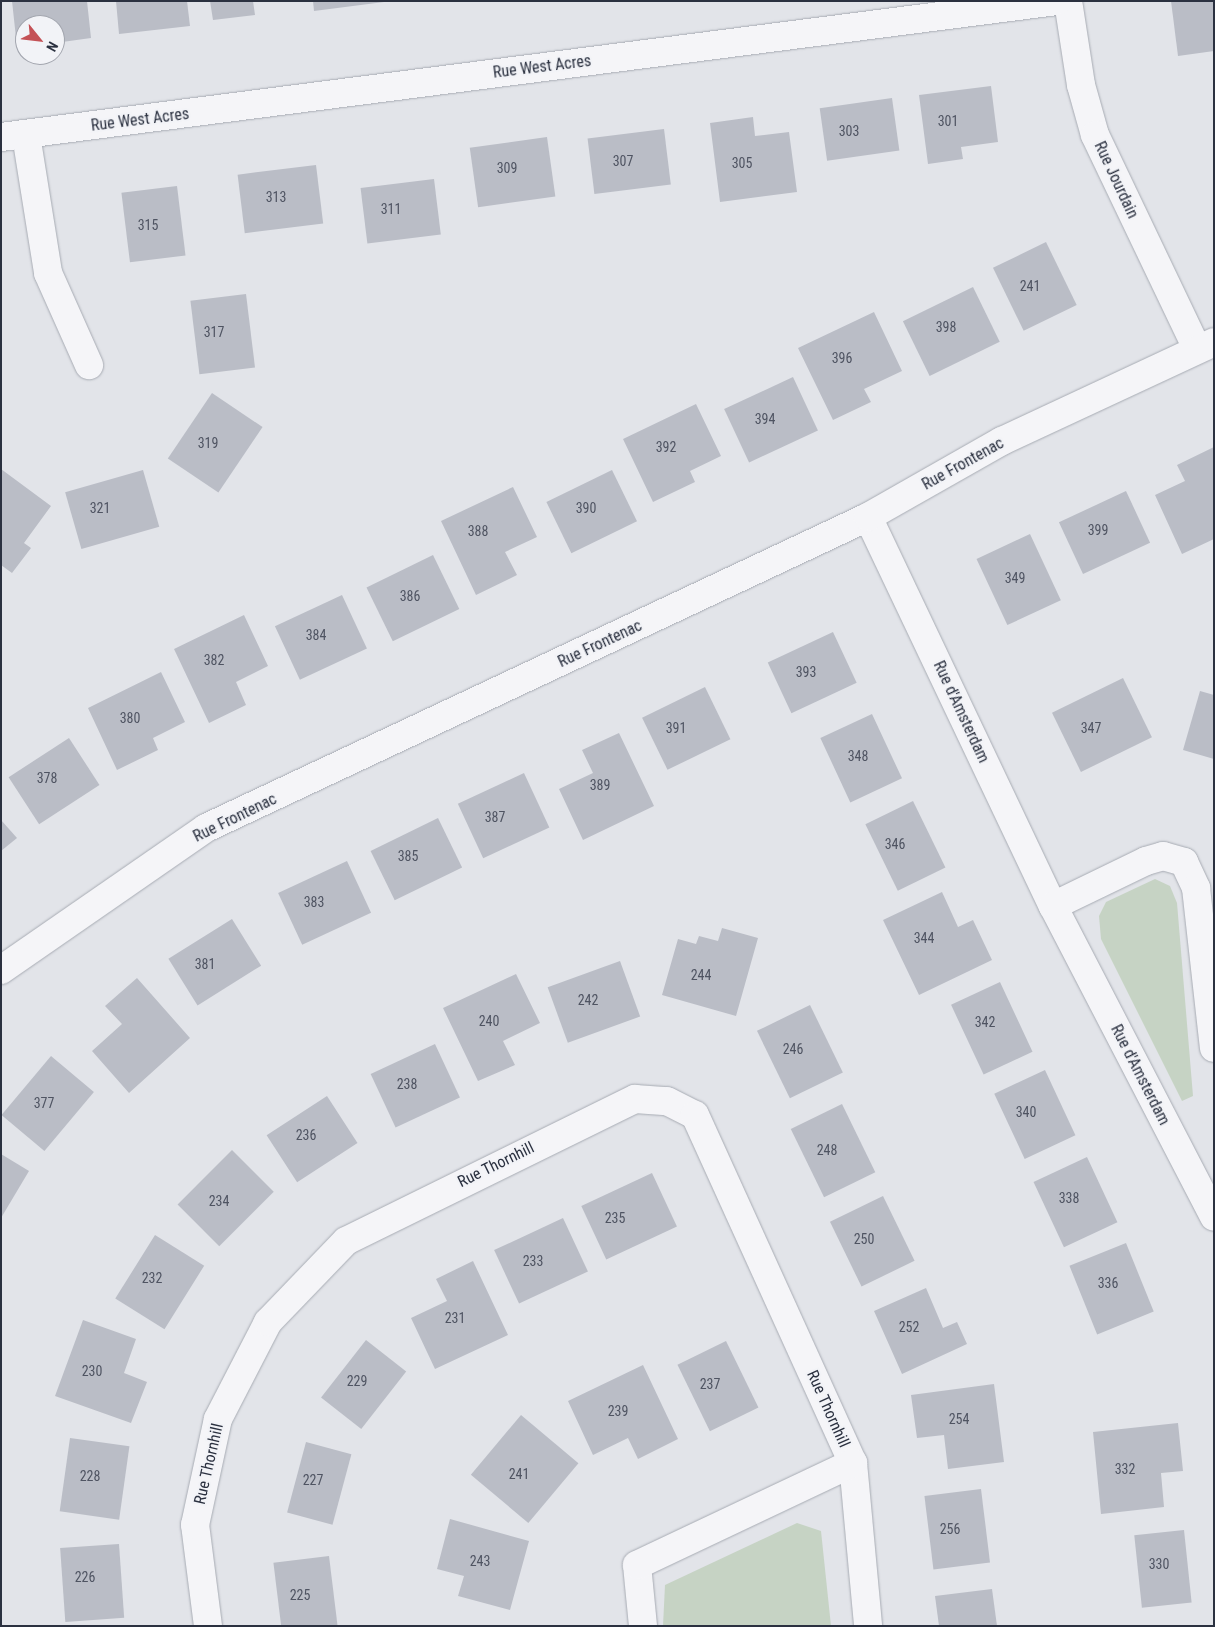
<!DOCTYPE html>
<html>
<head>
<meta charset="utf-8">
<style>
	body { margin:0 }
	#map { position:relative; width:1215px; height:1627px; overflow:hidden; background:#e2e4e9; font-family:"Roboto Condensed",sans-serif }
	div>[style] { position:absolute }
	.green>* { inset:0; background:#c6d3c4 }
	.building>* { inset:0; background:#babdc6; transform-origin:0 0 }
	.roads { filter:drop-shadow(0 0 1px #a7abb3) drop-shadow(0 0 1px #a7abb3) }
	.street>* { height:28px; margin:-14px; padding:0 14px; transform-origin:14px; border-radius:14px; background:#f5f5f8 }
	span { translate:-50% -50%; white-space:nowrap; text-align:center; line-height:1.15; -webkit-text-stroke:4px #f2f3f7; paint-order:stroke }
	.number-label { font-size:14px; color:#4f5462 }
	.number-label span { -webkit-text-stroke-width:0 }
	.street-label { font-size:16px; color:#2b3140 }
	.frame { position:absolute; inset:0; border:2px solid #2b3140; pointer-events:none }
	.north { position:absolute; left:15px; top:15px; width:50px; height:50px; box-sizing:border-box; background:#f2f3f7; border:1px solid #a2a5ae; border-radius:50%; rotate:119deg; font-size:14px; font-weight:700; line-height:20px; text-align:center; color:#2b3140 }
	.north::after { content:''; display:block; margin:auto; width:18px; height:22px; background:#c45156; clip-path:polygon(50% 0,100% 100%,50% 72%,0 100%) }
</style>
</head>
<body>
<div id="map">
	<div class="green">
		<div style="clip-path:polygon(1155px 879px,1170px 886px,1177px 903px,1193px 1096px,1182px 1101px,1101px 939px,1099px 916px,1106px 902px)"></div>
		<div style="clip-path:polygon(797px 1523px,821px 1531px,831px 1626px,663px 1626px,665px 1585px)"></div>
	</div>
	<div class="building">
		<div style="clip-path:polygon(12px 1px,87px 1px,91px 38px,55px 43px,55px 25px,25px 25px,25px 46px,17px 47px)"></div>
		<div style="clip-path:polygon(116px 1px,187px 1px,190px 26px,119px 34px)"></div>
		<div style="clip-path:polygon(210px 1px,253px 1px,255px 15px,213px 20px)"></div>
		<div style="clip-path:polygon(313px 1px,384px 1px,384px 2px,314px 11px)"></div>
		<div style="clip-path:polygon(1171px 1px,1214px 1px,1214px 51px,1178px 56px)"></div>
		<div style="clip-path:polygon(991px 86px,998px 142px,961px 147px,963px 159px,928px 164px,919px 95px)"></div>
		<div style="left:892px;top:98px;width:53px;height:73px;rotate:82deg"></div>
		<div style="clip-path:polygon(753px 117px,755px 136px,789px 132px,797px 192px,720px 202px,710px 123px)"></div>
		<div style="left:664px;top:129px;width:56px;height:77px;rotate:83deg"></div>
		<div style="left:547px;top:137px;width:60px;height:78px;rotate:82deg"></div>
		<div style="left:316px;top:165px;width:59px;height:79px;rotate:83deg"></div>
		<div style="left:434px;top:179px;width:56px;height:74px;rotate:83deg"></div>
		<div style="left:177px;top:186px;width:70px;height:56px;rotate:83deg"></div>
		<div style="left:1046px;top:242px;width:70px;height:59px;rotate:64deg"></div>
		<div style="left:973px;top:287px;width:61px;height:78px;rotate:64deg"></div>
		<div style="left:246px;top:294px;width:74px;height:56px;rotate:83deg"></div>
		<div style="clip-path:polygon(874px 312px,902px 371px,864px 389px,871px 402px,833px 420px,798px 348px)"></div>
		<div style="left:793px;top:377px;width:59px;height:76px;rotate:65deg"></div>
		<div style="left:212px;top:393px;width:61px;height:79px;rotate:34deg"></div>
		<div style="clip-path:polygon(696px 404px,721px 456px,690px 471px,695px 482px,653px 502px,623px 439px)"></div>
		<div style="clip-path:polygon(1214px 447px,1214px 539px,1182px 554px,1155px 495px,1185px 481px,1177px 465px)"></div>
		<div style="clip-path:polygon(1px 469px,51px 506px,24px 543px,31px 548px,12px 573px,1px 565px)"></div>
		<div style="left:143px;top:470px;width:59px;height:81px;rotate:74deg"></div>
		<div style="left:612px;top:470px;width:57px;height:73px;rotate:64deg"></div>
		<div style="clip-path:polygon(513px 487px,537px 537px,505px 552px,517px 575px,476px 595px,441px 521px)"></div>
		<div style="left:1126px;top:491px;width:57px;height:74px;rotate:65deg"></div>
		<div style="left:1030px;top:534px;width:73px;height:59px;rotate:65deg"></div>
		<div style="left:433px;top:555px;width:60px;height:74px;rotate:64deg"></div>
		<div style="left:342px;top:595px;width:59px;height:74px;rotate:65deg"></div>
		<div style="clip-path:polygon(244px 615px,268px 666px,236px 682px,246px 705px,209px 723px,174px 649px)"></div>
		<div style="left:833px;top:632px;width:56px;height:72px;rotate:65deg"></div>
		<div style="clip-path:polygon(161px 672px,185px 722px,153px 738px,158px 750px,117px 770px,88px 708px)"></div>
		<div style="left:1123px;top:678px;width:66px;height:79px;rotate:64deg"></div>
		<div style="left:705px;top:687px;width:58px;height:70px;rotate:64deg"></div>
		<div style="clip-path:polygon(1200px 691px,1214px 695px,1214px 759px,1183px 750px)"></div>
		<div style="left:872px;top:714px;width:71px;height:57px;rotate:65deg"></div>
		<div style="clip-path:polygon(619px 733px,654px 806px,583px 840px,559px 789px,593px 773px,582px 750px)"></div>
		<div style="left:69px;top:738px;width:56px;height:72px;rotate:57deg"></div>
		<div style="left:524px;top:773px;width:60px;height:73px;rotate:65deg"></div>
		<div style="left:913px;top:801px;width:74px;height:53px;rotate:64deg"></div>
		<div style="left:438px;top:818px;width:55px;height:75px;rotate:64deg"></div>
		<div style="clip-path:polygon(1px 820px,17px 838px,1px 851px)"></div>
		<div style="left:347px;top:861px;width:57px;height:76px;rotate:65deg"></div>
		<div style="clip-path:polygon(942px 892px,958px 927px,973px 920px,992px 960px,919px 995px,883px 920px)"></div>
		<div style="left:232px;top:919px;width:55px;height:75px;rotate:58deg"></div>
		<div style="clip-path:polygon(722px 928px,758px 938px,736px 1016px,662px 995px,678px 939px,696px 944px,699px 936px,718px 941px)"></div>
		<div style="left:620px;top:961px;width:59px;height:77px;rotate:70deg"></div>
		<div style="clip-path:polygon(516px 974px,540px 1023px,503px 1041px,515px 1065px,478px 1081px,443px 1008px)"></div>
		<div style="clip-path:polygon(137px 978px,190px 1038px,129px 1093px,92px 1051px,122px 1024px,105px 1006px)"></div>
		<div style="left:1000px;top:982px;width:77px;height:54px;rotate:65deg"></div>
		<div style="left:810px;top:1005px;width:75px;height:59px;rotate:64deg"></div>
		<div style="left:435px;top:1044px;width:59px;height:71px;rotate:65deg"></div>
		<div style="left:51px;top:1056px;width:56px;height:77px;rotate:40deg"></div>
		<div style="left:1045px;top:1070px;width:72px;height:56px;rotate:65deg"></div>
		<div style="left:327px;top:1096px;width:56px;height:72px;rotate:57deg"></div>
		<div style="left:842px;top:1104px;width:76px;height:57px;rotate:64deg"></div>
		<div style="left:232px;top:1150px;width:59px;height:77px;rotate:45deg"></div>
		<div style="clip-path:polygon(1px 1154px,29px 1171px,1px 1218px)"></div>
		<div style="left:1087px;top:1157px;width:72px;height:59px;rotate:65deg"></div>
		<div style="left:652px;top:1173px;width:59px;height:78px;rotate:65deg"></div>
		<div style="left:883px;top:1196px;width:72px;height:59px;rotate:64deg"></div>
		<div style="left:563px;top:1218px;width:59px;height:76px;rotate:65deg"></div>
		<div style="left:155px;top:1235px;width:58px;height:75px;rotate:32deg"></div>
		<div style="left:1126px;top:1243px;width:74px;height:61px;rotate:68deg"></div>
		<div style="clip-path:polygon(473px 1261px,508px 1335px,435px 1369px,411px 1318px,447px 1301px,436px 1279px)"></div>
		<div style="clip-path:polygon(926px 1288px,943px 1328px,957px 1322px,967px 1344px,902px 1374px,874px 1311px)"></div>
		<div style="clip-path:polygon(83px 1320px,136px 1339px,124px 1373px,147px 1382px,131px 1423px,55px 1396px)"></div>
		<div style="left:366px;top:1340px;width:51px;height:73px;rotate:38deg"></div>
		<div style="left:726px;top:1341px;width:74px;height:54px;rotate:64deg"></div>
		<div style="clip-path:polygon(643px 1365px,678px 1439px,638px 1459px,628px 1438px,593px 1455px,568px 1401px)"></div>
		<div style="clip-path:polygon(994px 1384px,1004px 1462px,948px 1469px,944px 1435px,917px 1438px,911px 1395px)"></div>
		<div style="left:521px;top:1415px;width:75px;height:78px;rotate:40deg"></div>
		<div style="clip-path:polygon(1178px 1423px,1183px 1471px,1161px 1473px,1164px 1507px,1101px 1514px,1093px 1432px)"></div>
		<div style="left:70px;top:1438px;width:60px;height:74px;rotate:8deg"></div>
		<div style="left:306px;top:1442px;width:47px;height:73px;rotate:15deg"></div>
		<div style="left:981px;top:1489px;width:74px;height:57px;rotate:83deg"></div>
		<div style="clip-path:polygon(450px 1519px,529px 1541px,510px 1610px,458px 1596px,464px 1576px,437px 1569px)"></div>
		<div style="left:1184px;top:1530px;width:73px;height:50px;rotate:84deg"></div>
		<div style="left:119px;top:1544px;width:74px;height:59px;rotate:86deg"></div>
		<div style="left:329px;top:1556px;width:70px;height:56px;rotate:83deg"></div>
		<div style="clip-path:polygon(992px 1589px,997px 1626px,939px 1626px,935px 1596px)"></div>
	</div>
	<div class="roads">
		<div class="street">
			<div style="left:1068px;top:1px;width:85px;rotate:81.2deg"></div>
			<div style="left:1081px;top:85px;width:52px;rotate:74.4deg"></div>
			<div style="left:1095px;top:135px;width:237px;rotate:64.5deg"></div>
			<div style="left:26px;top:135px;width:140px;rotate:80.9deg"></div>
			<div style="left:48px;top:273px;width:101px;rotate:66deg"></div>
			<div style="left:1px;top:137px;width:1065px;rotate:-7.34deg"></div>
			<div style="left:868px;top:517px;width:431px;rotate:64.6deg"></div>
			<div style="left:1053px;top:906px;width:350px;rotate:62.6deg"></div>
			<div style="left:1053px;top:906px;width:103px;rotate:-25.8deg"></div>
			<div style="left:1146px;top:861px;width:18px;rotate:-16deg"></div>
			<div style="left:1163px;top:856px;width:22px;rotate:16deg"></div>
			<div style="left:1184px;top:862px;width:29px;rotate:65deg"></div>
			<div style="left:1196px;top:888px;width:161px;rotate:83.6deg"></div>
			<div style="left:1px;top:970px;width:249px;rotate:-34.7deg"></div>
			<div style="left:206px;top:828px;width:731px;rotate:-25.16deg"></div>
			<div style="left:868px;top:517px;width:154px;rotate:-29.6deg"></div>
			<div style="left:1002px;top:441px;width:234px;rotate:-25deg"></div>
			<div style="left:208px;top:1626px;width:102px;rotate:-97.3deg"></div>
			<div style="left:195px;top:1525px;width:108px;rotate:-77.8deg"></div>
			<div style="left:218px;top:1419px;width:109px;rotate:-62.7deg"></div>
			<div style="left:268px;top:1322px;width:112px;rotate:-46.1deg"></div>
			<div style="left:346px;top:1241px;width:322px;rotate:-26.2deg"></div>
			<div style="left:635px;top:1099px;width:32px;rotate:4deg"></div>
			<div style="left:667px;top:1101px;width:31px;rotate:27deg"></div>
			<div style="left:695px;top:1115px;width:382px;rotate:65.6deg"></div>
			<div style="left:853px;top:1463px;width:164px;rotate:84.7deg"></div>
			<div style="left:643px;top:1626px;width:61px;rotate:-95.6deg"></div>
			<div style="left:637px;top:1565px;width:239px;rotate:-25.3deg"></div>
		</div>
	</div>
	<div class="number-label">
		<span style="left:948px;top:121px">301</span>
		<span style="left:849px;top:131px">303</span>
		<span style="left:623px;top:161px">307</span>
		<span style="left:742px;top:163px">305</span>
		<span style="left:507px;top:168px">309</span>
		<span style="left:276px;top:197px">313</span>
		<span style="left:391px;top:209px">311</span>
		<span style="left:148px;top:225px">315</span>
		<span style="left:1030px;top:286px">241</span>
		<span style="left:946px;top:327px">398</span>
		<span style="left:214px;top:332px">317</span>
		<span style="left:842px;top:358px">396</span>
		<span style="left:765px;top:419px">394</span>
		<span style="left:208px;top:443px">319</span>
		<span style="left:666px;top:447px">392</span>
		<span style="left:100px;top:508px">321</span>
		<span style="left:586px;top:508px">390</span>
		<span style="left:1098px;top:530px">399</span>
		<span style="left:478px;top:531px">388</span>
		<span style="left:1015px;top:578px">349</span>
		<span style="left:410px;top:596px">386</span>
		<span style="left:316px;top:635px">384</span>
		<span style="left:214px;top:660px">382</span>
		<span style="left:806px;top:672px">393</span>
		<span style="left:130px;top:718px">380</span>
		<span style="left:676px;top:728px">391</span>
		<span style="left:1091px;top:728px">347</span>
		<span style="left:858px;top:756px">348</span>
		<span style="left:47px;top:778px">378</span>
		<span style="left:600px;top:785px">389</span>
		<span style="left:495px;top:817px">387</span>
		<span style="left:895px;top:844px">346</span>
		<span style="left:408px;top:856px">385</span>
		<span style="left:314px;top:902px">383</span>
		<span style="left:924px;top:938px">344</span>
		<span style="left:205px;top:964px">381</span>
		<span style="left:701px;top:975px">244</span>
		<span style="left:588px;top:1000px">242</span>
		<span style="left:489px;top:1021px">240</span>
		<span style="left:985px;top:1022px">342</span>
		<span style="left:793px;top:1049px">246</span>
		<span style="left:407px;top:1084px">238</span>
		<span style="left:44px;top:1103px">377</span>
		<span style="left:1026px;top:1112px">340</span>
		<span style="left:306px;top:1135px">236</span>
		<span style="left:827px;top:1150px">248</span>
		<span style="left:1069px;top:1198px">338</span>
		<span style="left:219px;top:1201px">234</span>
		<span style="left:615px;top:1218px">235</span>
		<span style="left:864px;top:1239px">250</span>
		<span style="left:533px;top:1261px">233</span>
		<span style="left:152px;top:1278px">232</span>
		<span style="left:1108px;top:1283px">336</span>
		<span style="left:455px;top:1318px">231</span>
		<span style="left:909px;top:1327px">252</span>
		<span style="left:92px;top:1371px">230</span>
		<span style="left:357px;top:1381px">229</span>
		<span style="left:710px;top:1384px">237</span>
		<span style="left:618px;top:1411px">239</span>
		<span style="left:959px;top:1419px">254</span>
		<span style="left:1125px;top:1469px">332</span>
		<span style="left:519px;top:1474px">241</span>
		<span style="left:90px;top:1476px">228</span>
		<span style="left:313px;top:1480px">227</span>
		<span style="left:950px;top:1529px">256</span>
		<span style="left:480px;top:1561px">243</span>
		<span style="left:1159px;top:1564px">330</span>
		<span style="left:85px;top:1577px">226</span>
		<span style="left:300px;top:1595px">225</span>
	</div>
	<div class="street-label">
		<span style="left:542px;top:67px;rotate:-7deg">Rue West Acres</span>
		<span style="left:140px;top:120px;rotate:-7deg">Rue West Acres</span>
		<span style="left:1116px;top:180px;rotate:65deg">Rue Jourdain</span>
		<span style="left:963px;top:464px;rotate:-29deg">Rue Frontenac</span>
		<span style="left:600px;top:644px;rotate:-25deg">Rue Frontenac</span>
		<span style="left:961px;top:712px;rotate:65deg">Rue d'Amsterdam</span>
		<span style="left:235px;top:818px;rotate:-26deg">Rue Frontenac</span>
		<span style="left:1140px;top:1075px;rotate:63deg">Rue d'Amsterdam</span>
		<span style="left:496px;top:1165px;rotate:-26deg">Rue Thornhill</span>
		<span style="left:828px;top:1409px;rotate:66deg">Rue Thornhill</span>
		<span style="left:209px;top:1464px;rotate:-77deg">Rue Thornhill</span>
	</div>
	<div class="frame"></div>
	<div class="north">N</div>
</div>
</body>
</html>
